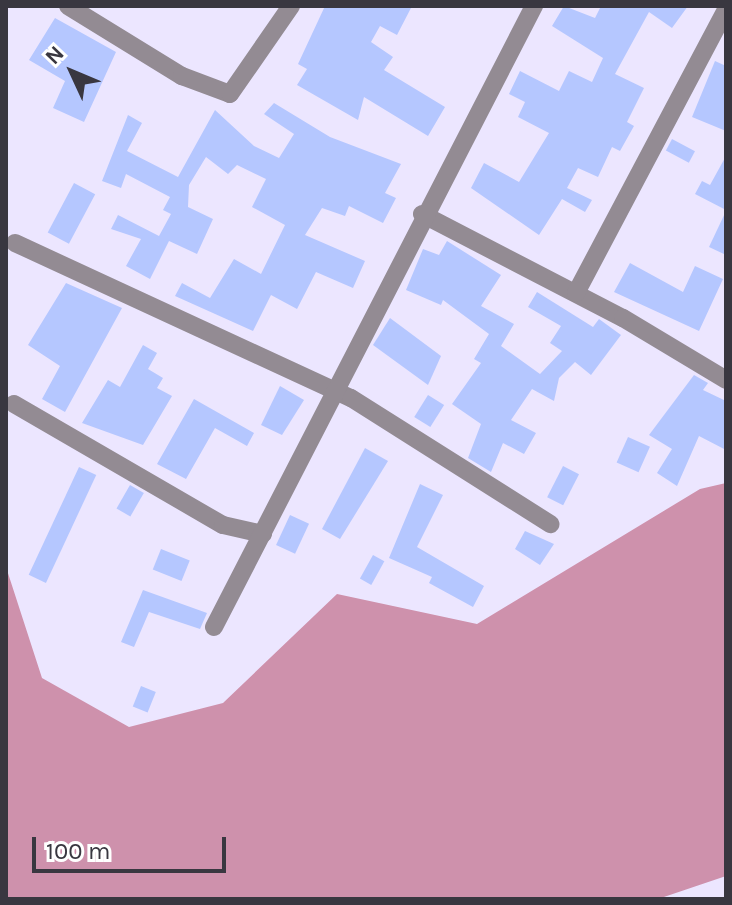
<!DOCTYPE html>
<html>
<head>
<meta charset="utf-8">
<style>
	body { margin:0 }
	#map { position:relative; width:732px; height:905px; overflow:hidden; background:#ece6ff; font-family:Karla,sans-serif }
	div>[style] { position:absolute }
	.forest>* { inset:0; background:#ce91ac }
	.building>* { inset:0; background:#b5c7ff; transform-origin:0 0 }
	.minor>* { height:18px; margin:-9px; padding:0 9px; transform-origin:9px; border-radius:9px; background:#938b93 }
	span { translate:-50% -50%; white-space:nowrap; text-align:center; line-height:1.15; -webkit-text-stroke:7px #fff; paint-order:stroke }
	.frame { position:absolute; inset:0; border:8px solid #393740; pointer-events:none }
	.north { position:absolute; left:32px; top:32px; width:80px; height:80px; -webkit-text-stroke:6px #fff; paint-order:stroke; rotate:314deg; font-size:22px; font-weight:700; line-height:32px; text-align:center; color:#393740 }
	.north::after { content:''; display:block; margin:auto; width:28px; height:36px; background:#393740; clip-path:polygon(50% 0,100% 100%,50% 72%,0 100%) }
	.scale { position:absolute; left:32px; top:837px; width:194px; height:36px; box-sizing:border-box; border:4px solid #393740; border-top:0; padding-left:10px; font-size:24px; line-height:28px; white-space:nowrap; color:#393740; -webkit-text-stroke:6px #fff; paint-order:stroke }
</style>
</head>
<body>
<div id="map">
	<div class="forest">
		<div style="clip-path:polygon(726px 483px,726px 876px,658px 899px,6px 899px,6px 567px,42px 678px,129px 727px,223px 703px,337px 594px,477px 624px,700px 489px)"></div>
	</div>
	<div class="building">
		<div style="clip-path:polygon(325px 6px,412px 6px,397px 35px,380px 26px,371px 42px,393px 57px,384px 70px,445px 107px,428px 136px,364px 97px,358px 120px,297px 85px,307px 69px,298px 64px)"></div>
		<div style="clip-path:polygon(564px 6px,595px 18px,601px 6px,688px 6px,672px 28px,649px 12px,615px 74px,644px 88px,627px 122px,634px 126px,620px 151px,612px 147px,598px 177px,578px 168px,567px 188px,592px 200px,585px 212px,562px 199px,539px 235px,471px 188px,484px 163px,519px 182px,549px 133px,518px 117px,525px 102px,509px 94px,520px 71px,559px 91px,569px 71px,592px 82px,603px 58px,552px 26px)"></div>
		<div style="clip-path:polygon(55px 18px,116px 52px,84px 122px,53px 108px,65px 81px,29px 60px)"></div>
		<div style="clip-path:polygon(715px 61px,726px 66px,726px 131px,692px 117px)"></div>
		<div style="clip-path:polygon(274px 103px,330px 137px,401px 164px,385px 193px,396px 198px,383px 223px,349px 206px,345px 216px,322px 208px,305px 235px,365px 261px,353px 288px,316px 272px,297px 309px,271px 295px,253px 331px,175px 296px,182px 283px,210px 298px,234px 259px,261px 274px,285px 225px,252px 207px,266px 179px,237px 165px,228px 174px,206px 157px,189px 185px,188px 207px,213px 219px,197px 254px,169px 241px,150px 279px,126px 266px,141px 239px,111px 229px,118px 215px,159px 236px,171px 214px,163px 210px,170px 197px,126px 174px,121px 188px,102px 181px,128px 115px,142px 123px,127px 151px,178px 177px,215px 110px,254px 146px,279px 158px,294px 134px,264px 114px)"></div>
		<div style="left:672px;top:139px;width:26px;height:13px;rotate:28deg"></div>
		<div style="clip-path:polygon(726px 156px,726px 210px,695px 194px,702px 181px,710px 185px)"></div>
		<div style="left:74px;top:183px;width:24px;height:56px;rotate:28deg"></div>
		<div style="clip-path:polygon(726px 211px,726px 255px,709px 247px)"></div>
		<div style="clip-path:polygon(447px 241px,501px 275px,481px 306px,514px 324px,501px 346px,540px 374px,562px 351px,550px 343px,561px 326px,528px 307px,537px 292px,593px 327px,599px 319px,621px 335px,591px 375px,575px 362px,559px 378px,554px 401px,532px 389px,511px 420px,536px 433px,524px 454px,503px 443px,491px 472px,468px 458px,481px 424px,452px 404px,481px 363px,474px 359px,489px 334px,443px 300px,441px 305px,406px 290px,423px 249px,439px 255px)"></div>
		<div style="clip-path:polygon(630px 263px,683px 292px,695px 266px,723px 279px,699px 331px,614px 292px)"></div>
		<div style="clip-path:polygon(66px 283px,122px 308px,65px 412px,42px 399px,60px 366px,28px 345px)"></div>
		<div style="clip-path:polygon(390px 318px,441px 356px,428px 385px,373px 345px)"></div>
		<div style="clip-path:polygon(143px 345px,157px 353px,148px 369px,163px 378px,157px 388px,172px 396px,143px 445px,82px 423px,108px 380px,120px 387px)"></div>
		<div style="clip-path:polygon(694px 375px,708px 383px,703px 390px,726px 401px,726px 450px,699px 436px,677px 486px,657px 473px,672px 449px,649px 435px)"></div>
		<div style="clip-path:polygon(280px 386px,304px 400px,282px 435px,261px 425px)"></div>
		<div style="left:428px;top:395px;width:19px;height:26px;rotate:32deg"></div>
		<div style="clip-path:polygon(194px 399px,254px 433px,247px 446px,215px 428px,186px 479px,157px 464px)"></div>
		<div style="left:628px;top:437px;width:24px;height:28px;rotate:24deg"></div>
		<div style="clip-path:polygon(365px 448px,388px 461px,340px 539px,322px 529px)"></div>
		<div style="left:563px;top:466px;width:18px;height:35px;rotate:27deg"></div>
		<div style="left:79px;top:467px;width:19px;height:119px;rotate:25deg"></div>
		<div style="clip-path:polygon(420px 484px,443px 495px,417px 547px,484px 586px,473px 607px,429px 583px,432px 577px,389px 558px)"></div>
		<div style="left:130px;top:485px;width:16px;height:27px;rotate:30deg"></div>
		<div style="left:290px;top:515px;width:21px;height:33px;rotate:25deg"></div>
		<div style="clip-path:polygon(525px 531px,554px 544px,540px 565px,515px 549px)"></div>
		<div style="left:161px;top:549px;width:31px;height:22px;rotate:22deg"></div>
		<div style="left:373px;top:555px;width:13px;height:27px;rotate:29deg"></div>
		<div style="clip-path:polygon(143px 590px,207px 613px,200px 629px,149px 612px,134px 647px,121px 642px)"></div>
		<div style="left:141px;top:686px;width:16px;height:22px;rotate:22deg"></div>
	</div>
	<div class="minor">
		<div style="left:68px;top:6px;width:134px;rotate:31.6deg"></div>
		<div style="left:182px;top:76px;width:51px;rotate:20.6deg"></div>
		<div style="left:230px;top:94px;width:107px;rotate:-55.3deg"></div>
		<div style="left:422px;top:214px;width:226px;rotate:27.4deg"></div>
		<div style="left:623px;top:318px;width:120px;rotate:31deg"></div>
		<div style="left:15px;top:243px;width:370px;rotate:24.8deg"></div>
		<div style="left:351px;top:398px;width:236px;rotate:32.3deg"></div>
		<div style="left:576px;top:293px;width:320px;rotate:-62.1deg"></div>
		<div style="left:14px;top:404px;width:241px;rotate:30.1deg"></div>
		<div style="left:223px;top:525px;width:41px;rotate:12.7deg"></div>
		<div style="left:214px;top:627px;width:699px;rotate:-62.74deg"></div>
	</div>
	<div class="frame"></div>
	<div class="north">N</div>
	<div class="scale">100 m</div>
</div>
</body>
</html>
